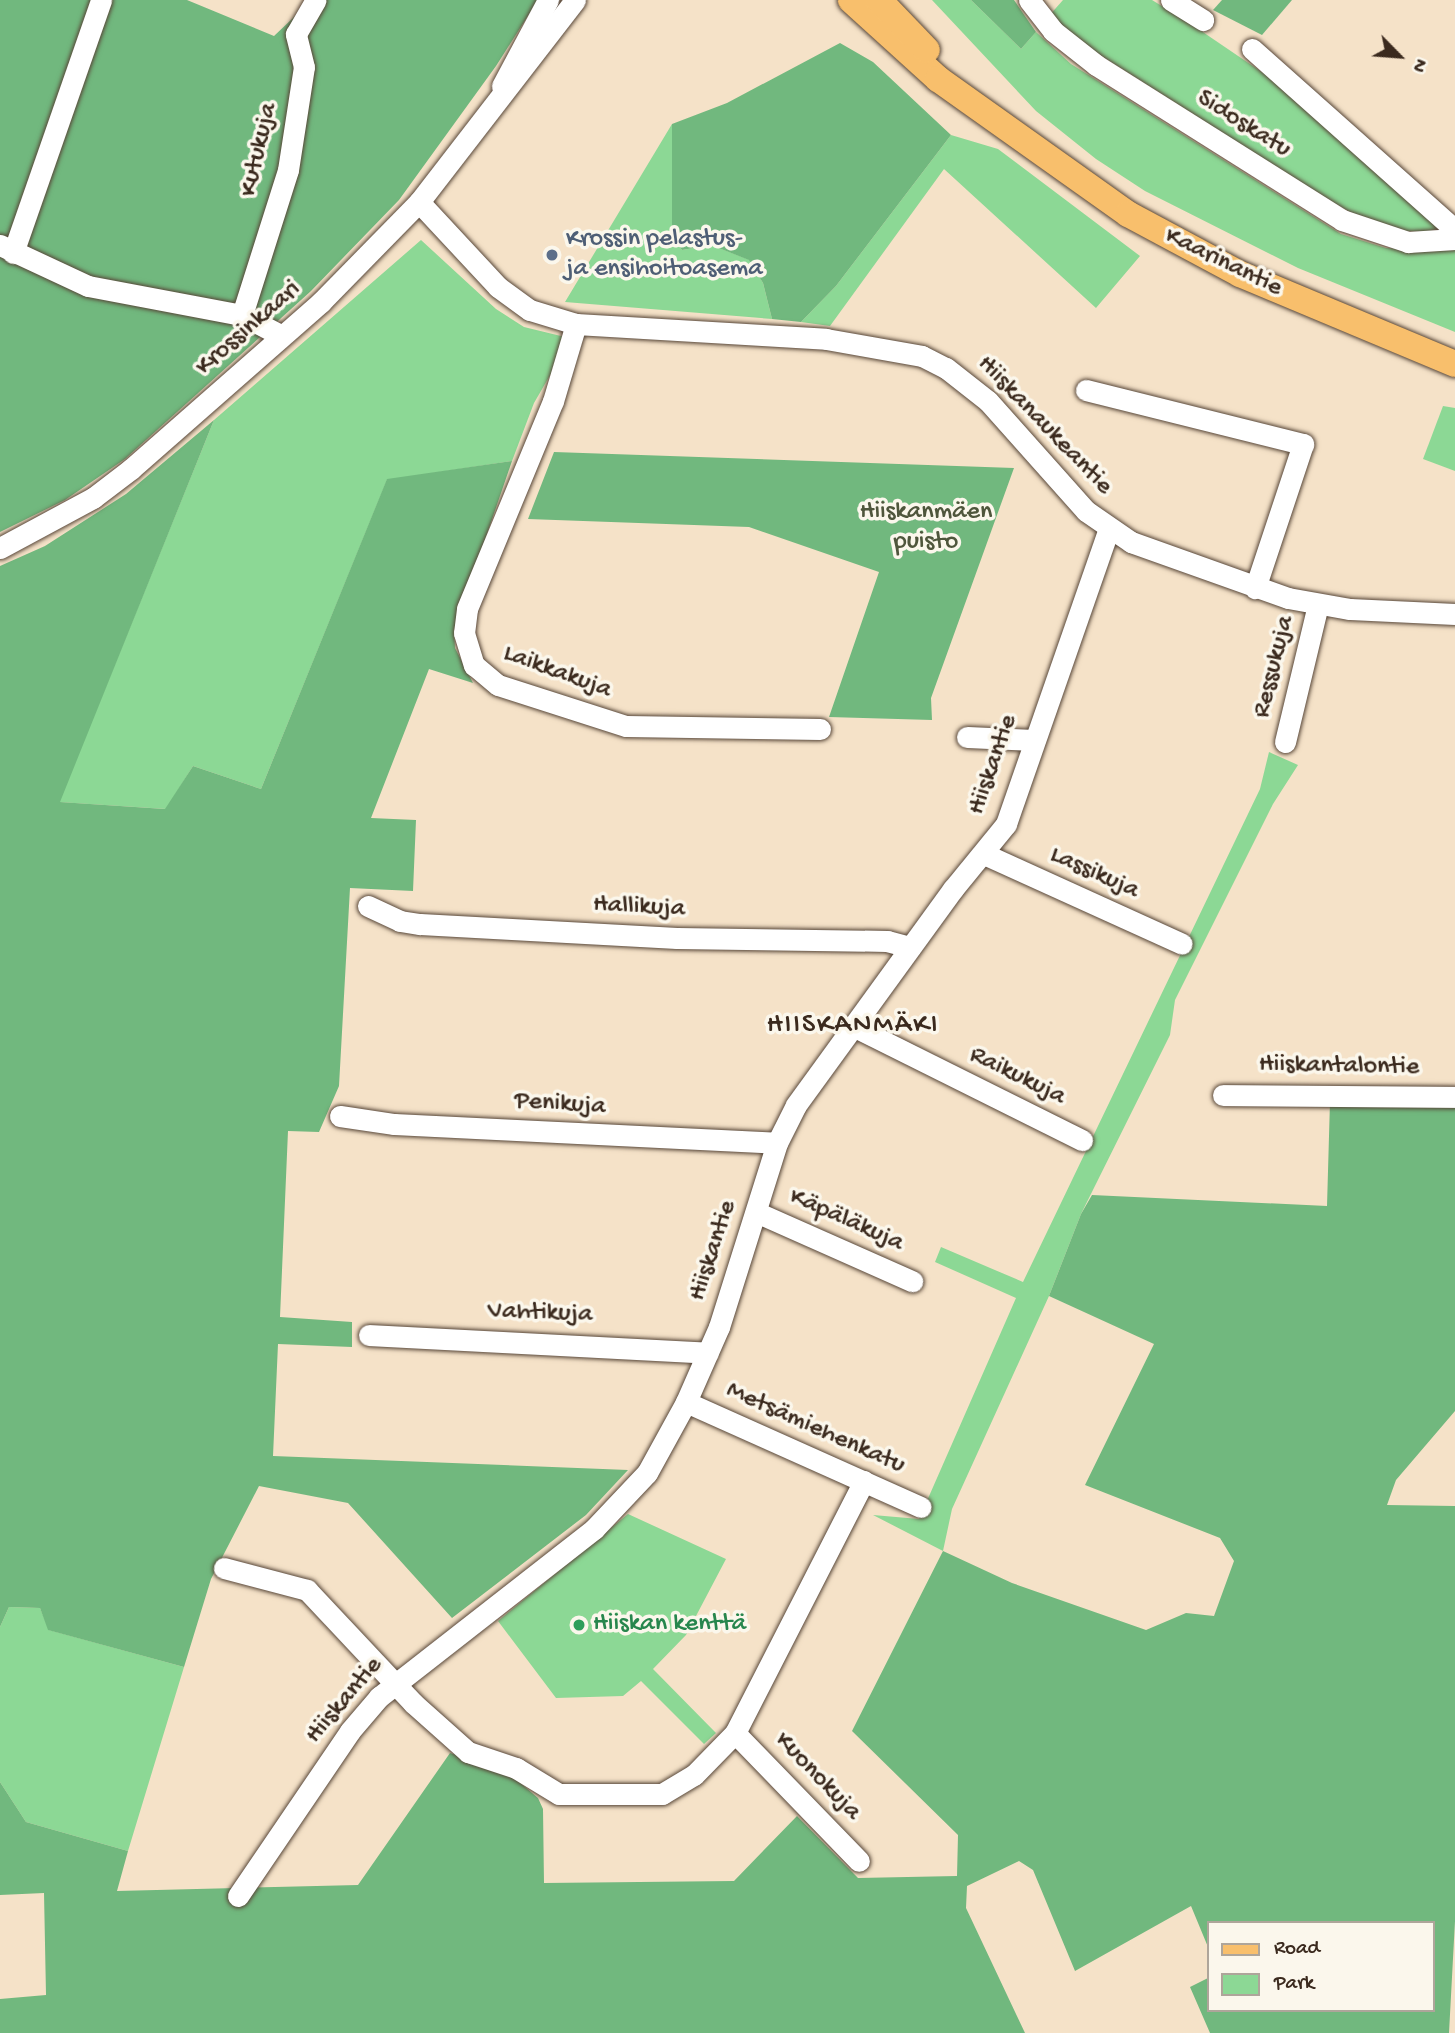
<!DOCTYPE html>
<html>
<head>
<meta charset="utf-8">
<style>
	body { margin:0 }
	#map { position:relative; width:1455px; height:2033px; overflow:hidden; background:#f5e2c8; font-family:"Gochi Hand",sans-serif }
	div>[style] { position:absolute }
	.green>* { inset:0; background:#8cd895 }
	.forest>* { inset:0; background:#71b87e }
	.roads { filter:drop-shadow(0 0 2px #574638) drop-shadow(0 0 2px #574638) }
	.minor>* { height:21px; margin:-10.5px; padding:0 10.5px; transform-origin:10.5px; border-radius:10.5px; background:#fff }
	.major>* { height:26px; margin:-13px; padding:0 13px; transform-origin:13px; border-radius:13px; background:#f8bf6c }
	.dots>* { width:19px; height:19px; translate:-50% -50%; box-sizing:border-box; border:4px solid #fbf7ec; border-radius:50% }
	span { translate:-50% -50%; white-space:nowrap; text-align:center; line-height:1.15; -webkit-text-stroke:7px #fbf7ec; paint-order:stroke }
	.street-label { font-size:26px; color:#3b2a1e }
	.service-label { font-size:26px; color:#4e5e75 }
	.left { translate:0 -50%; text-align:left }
	.park-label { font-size:26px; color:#4f563c }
	.leisure-label { font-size:26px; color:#27864d }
	.neighbourhood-label { font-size:28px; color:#3b2a1e; letter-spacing:2px }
	.legend { position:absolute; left:1207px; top:1921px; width:228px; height:91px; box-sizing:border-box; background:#fbf7ec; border:2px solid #aea59a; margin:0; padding:9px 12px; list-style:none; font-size:21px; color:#3b2a1e }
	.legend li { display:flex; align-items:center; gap:14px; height:35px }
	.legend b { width:35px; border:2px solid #aea59a }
	.north { position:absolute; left:1364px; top:21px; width:70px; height:70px; -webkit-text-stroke:5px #fbf7ec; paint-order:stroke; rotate:115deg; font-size:19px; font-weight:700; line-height:28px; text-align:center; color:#3b2a1e }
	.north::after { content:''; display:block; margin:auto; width:24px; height:32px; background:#3b2a1e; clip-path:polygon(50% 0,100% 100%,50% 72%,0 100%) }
</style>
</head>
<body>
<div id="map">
	<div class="green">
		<div style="clip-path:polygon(932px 0,971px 0,1021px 49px,1036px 32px,1071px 64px,1341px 234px,1386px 248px,1455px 250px,1455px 332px,1298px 268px,1145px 191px,1096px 159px,1036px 111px)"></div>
		<div style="clip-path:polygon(1063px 0,1152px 0,1191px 24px,1278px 83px,1440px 227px,1429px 232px,1406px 231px,1365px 220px,1323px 197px,1086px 46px,1048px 17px)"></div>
		<div style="clip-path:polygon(672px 124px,672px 236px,682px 250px,711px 245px,750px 260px,763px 283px,772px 319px,565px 302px)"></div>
		<div style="clip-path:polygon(951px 135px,998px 149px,1140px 256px,1096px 308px,944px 169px,830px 326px,801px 322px,836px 286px)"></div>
		<div style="clip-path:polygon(421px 240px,496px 309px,524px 327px,565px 337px,560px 358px,534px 403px,512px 461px,387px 480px,261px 789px,193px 766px,166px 809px,59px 802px,214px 420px)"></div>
		<div style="clip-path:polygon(1443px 406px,1455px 408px,1455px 471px,1423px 459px)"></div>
		<div style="clip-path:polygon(1269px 752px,1298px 765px,1273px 804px,1175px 1000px,1170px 1035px,1081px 1214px,1049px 1296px,952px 1509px,943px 1551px,873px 1515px,919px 1519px,1016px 1298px,935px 1262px,941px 1247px,1023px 1282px,1260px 789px)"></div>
		<div style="clip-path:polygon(628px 1514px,726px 1559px,686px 1635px,653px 1669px,716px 1733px,704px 1744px,641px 1681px,623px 1696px,556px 1698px,498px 1621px)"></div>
		<div style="clip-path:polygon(9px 1607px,40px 1608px,49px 1630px,184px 1667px,128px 1851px,26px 1822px,0 1782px,0 1627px)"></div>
	</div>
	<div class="forest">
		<div style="clip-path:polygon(0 0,187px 0,274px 36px,312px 0,538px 0,496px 66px,399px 200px,311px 291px,125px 459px,65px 500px,0 532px)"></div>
		<div style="clip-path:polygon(971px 0,1014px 0,1036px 32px,1021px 49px)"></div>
		<div style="clip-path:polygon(1222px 0,1292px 0,1262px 35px,1213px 10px)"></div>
		<div style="clip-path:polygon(840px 43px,873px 62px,951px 135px,836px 286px,801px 322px,772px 319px,763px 283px,749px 260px,711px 245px,682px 250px,672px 236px,672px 124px,727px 103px)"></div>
		<div style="clip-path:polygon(214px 420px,60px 802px,165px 809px,193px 766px,261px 789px,387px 479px,512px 461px,454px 630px,455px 648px,473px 683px,429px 669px,371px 818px,416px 820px,413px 891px,350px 888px,339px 1086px,319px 1132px,288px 1131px,280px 1317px,352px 1322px,352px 1347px,278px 1344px,273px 1456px,628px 1470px,586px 1515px,452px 1618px,348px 1503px,259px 1486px,211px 1579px,184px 1667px,48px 1630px,40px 1608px,9px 1607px,0 1627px,0 566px,45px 546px,126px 494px)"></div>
		<div style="clip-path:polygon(554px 452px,1014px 468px,931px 698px,932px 720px,829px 717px,879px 572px,749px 527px,528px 519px)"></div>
		<div style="clip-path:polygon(1330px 1101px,1455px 1104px,1455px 1411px,1396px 1480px,1387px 1505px,1455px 1506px,1455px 1921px,1449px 2033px,1210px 2033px,1190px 1987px,1208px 1978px,1208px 2010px,1432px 2010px,1432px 1923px,1208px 1923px,1208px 1947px,1191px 1906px,1075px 1971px,1033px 1870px,1019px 1861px,967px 1886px,966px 1908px,1025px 2033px,0 2033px,0 1999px,46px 1995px,44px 1893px,0 1895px,0 1782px,26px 1822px,128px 1851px,117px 1891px,358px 1885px,450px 1753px,505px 1770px,538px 1798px,543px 1809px,544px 1883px,734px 1881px,797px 1816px,858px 1878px,957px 1876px,958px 1835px,852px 1731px,943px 1551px,1012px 1583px,1146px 1630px,1186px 1613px,1214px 1616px,1234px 1561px,1220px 1538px,1085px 1485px,1154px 1344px,1049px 1296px,1081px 1214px,1092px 1195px,1327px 1206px)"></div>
	</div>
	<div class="roads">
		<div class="minor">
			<div style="left:1029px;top:0;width:39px;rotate:52deg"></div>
			<div style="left:1053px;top:31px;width:55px;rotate:38.3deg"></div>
			<div style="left:1096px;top:65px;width:291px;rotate:32.2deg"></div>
			<div style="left:1342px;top:220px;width:70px;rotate:18.4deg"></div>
			<div style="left:1408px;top:242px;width:47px;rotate:-3.7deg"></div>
			<div style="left:1171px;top:0;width:38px;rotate:32deg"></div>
			<div style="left:1252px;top:49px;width:272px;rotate:41.7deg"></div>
			<div style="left:502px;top:86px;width:98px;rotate:-61.9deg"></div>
			<div style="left:419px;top:202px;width:116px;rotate:47.1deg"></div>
			<div style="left:498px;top:287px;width:39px;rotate:36deg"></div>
			<div style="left:530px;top:310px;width:48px;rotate:16.9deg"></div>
			<div style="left:576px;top:324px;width:250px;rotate:3.4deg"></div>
			<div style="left:826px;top:339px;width:97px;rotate:10deg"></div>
			<div style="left:922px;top:356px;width:27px;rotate:27deg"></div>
			<div style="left:946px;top:368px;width:53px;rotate:38.2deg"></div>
			<div style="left:988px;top:401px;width:147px;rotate:48.3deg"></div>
			<div style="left:1086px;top:511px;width:55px;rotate:34.6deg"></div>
			<div style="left:1131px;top:542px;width:167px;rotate:19.6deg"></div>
			<div style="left:1288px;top:598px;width:63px;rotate:10.1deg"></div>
			<div style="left:1350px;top:609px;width:105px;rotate:2.7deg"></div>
			<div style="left:0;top:245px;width:97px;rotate:25deg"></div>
			<div style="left:88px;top:286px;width:157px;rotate:10.7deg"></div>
			<div style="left:242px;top:315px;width:45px;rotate:27.7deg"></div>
			<div style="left:13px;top:253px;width:268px;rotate:-70.8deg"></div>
			<div style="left:242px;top:315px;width:152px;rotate:-72.4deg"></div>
			<div style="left:288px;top:170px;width:104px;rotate:-81.2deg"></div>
			<div style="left:304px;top:67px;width:34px;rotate:-104deg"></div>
			<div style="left:296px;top:34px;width:39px;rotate:-60deg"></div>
			<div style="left:576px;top:324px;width:80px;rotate:106.6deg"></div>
			<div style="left:553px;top:401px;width:225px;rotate:112.5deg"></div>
			<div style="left:467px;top:609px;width:24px;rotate:97deg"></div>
			<div style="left:464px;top:633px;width:34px;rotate:73deg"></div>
			<div style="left:474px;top:665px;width:31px;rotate:40deg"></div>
			<div style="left:498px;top:685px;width:134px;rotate:17.8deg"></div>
			<div style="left:626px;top:726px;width:194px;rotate:0.9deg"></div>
			<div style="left:1086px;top:390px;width:224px;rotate:14deg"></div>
			<div style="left:1303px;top:444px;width:152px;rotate:108.4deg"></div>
			<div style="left:0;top:548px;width:106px;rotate:-28.3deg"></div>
			<div style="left:93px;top:498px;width:48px;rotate:-37.3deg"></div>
			<div style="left:131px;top:469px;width:253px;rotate:-41.3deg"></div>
			<div style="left:321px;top:302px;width:140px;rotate:-45.6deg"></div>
			<div style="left:419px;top:202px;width:255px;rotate:-52.3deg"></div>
			<div style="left:967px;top:737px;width:67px;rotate:2.6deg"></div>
			<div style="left:1285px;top:742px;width:141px;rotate:-76.5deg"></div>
			<div style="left:984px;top:854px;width:217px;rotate:24.4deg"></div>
			<div style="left:368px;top:906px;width:35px;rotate:25deg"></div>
			<div style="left:400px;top:921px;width:20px;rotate:9deg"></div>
			<div style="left:420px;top:924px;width:257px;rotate:3.1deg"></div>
			<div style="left:677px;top:938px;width:210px;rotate:0.8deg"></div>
			<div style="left:887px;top:941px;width:24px;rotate:15deg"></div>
			<div style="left:853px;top:1026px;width:256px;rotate:26.5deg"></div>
			<div style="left:1223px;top:1095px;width:232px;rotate:0.5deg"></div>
			<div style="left:340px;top:1116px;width:55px;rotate:8.4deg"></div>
			<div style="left:394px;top:1124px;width:383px;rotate:2.8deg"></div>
			<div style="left:756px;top:1212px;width:171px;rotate:23.9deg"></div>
			<div style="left:369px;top:1335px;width:339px;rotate:3deg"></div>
			<div style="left:686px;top:1402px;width:257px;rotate:24.1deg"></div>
			<div style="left:224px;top:1568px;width:86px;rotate:14.8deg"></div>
			<div style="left:307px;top:1590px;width:155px;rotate:46.8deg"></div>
			<div style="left:413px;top:1703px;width:74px;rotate:41.7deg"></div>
			<div style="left:468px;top:1752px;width:51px;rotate:18.4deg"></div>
			<div style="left:516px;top:1768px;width:50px;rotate:31.2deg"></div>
			<div style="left:559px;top:1794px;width:103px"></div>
			<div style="left:662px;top:1794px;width:37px;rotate:-31deg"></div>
			<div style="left:694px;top:1775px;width:59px;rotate:-45.7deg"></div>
			<div style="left:735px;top:1733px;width:283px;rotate:-62.9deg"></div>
			<div style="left:735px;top:1733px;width:178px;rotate:45.9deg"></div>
			<div style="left:238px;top:1896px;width:199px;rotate:-55.8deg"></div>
			<div style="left:350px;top:1731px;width:45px;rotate:-49.5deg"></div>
			<div style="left:379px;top:1697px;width:273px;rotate:-38deg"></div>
			<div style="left:594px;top:1529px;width:77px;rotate:-46.6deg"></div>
			<div style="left:647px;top:1473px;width:81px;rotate:-61.2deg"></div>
			<div style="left:686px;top:1402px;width:82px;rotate:-66.3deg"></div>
			<div style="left:719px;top:1327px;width:193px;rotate:-72.5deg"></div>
			<div style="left:777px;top:1143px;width:42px;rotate:-63.4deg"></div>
			<div style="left:796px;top:1105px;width:267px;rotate:-54deg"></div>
			<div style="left:953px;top:889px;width:84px;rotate:-50.8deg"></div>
			<div style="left:1006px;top:824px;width:312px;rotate:-70.8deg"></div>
		</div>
		<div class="major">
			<div style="left:851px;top:0;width:118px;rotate:42.2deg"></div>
			<div style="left:938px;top:79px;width:233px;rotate:35.4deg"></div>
			<div style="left:1128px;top:214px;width:127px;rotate:28.2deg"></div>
			<div style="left:1240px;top:274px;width:233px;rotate:22.7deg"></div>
			<div style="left:879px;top:0;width:69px;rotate:46.2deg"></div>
		</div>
	</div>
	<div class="dots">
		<div style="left:552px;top:255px;background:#5c6f8a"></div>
		<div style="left:579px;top:1625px;background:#2e9e5b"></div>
	</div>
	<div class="street-label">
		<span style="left:1243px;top:125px;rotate:32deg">Sidoskatu</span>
		<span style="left:260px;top:150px;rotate:-77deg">Kutukuja</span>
		<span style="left:1223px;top:263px;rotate:26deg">Kaarinantie</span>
		<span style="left:249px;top:329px;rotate:-41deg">Krossinkaari</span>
		<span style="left:1044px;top:426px;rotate:46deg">Hiiskanaukeantie</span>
		<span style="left:1275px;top:667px;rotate:-76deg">Ressukuja</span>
		<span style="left:557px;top:673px;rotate:20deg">Laikkakuja</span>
		<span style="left:994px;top:765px;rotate:-71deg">Hiiskantie</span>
		<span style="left:1094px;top:874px;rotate:24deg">Lassikuja</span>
		<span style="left:639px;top:908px;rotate:3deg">Hallikuja</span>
		<span style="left:1339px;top:1067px;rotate:1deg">Hiiskantalontie</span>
		<span style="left:1017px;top:1077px;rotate:26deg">Raikukuja</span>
		<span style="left:560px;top:1105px;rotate:4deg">Penikuja</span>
		<span style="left:846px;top:1221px;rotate:24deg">Käpäläkuja</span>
		<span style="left:714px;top:1251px;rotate:-72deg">Hiiskantie</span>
		<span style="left:540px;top:1314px;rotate:2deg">Vahtikuja</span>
		<span style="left:815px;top:1429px;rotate:24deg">Metsämiehenkatu</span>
		<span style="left:345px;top:1701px;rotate:-50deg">Hiiskantie</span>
		<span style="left:817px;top:1777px;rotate:46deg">Kuonokuja</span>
	</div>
	<div class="service-label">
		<span class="left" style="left:566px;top:255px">Krossin pelastus-<br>ja ensihoitoasema</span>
	</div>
	<div class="park-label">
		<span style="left:926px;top:528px">Hiiskanmäen<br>puisto</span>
	</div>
	<div class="leisure-label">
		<span class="left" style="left:593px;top:1625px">Hiiskan kenttä</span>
	</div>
	<div class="neighbourhood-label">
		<span style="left:853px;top:1026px">HIISKANMÄKI</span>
	</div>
	<ul class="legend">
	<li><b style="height:9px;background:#f8bf6c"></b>Road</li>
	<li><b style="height:19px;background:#8cd895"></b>Park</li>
	</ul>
	<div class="north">N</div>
</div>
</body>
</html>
